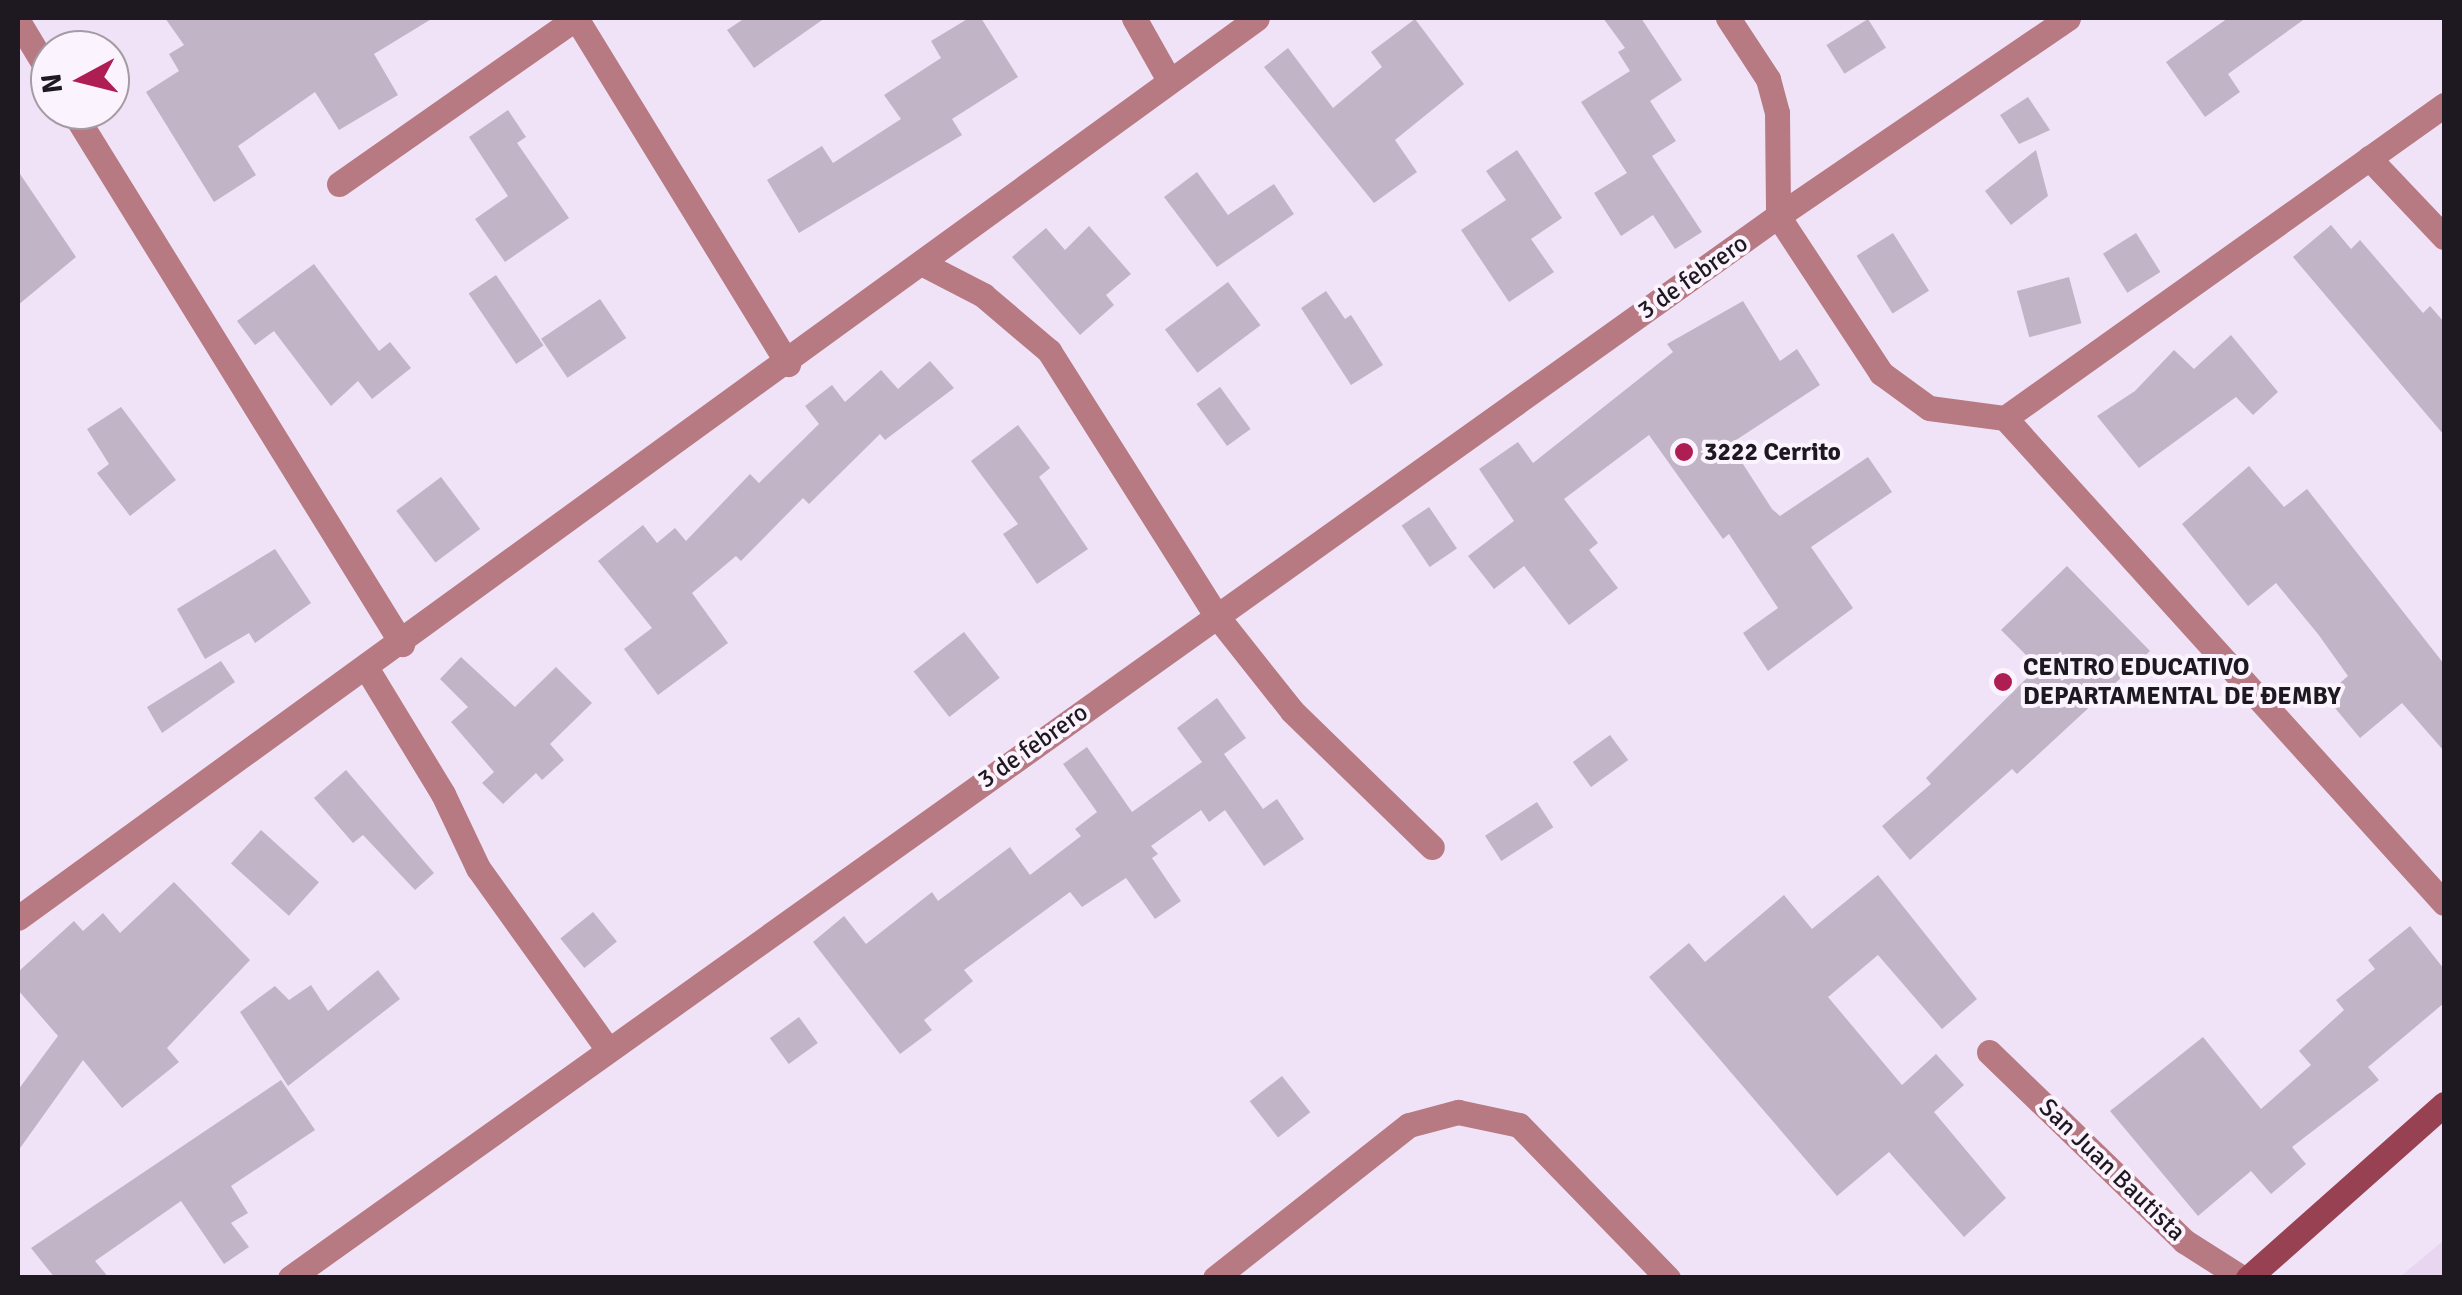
<!DOCTYPE html>
<html>
<head>
<meta charset="utf-8">
<style>
	body { margin:0 }
	#map { position:relative; width:2462px; height:1295px; overflow:hidden; background:#f0e3f7; font-family:Signika,sans-serif }
	div>[style] { position:absolute }
	.built>* { inset:0; background:#e8d6f0 }
	.building>* { inset:0; background:#c0b4c6; transform-origin:0 0 }
	.street>* { height:25px; margin:-12.5px; padding:0 12.5px; transform-origin:12.5px; border-radius:12.5px; background:#b77982 }
	.secondary>* { height:25px; margin:-12.5px; padding:0 12.5px; transform-origin:12.5px; border-radius:12.5px; background:#984152 }
	.dots>* { width:28px; height:28px; translate:-50% -50%; box-sizing:border-box; border:5px solid #fbf3fe; border-radius:50% }
	span { translate:-50% -50%; white-space:nowrap; text-align:center; line-height:1.15; -webkit-text-stroke:8px #fbf3fe; paint-order:stroke }
	.street-label { font-size:25px; color:#1e1920 }
	.poi-label { font-size:25px; color:#1e1920; font-weight:700 }
	.left { translate:0 -50%; text-align:left }
	.frame { position:absolute; inset:0; border:20px solid #1e1920; pointer-events:none }
	.north { position:absolute; left:30px; top:30px; width:100px; height:100px; box-sizing:border-box; background:#fbf3fe; border:2px solid #a39ca5; border-radius:50%; rotate:263deg; font-size:28px; font-weight:700; line-height:40px; text-align:center; color:#1e1920 }
	.north::after { content:''; display:block; margin:auto; width:35px; height:45px; background:#ae1e52; clip-path:polygon(50% 0,100% 100%,50% 72%,0 100%) }
</style>
</head>
<body>
<div id="map">
	<div class="built">
		<div style="clip-path:polygon(2444px 1240px,2444px 1277px,2400px 1277px)"></div>
	</div>
	<div class="building">
		<div style="clip-path:polygon(165px 18px,433px 18px,374px 54px,398px 95px,339px 130px,315px 92px,238px 146px,256px 175px,214px 202px,146px 92px,179px 71px,169px 54px,184px 45px)"></div>
		<div style="clip-path:polygon(745px 18px,825px 18px,754px 68px,727px 30px)"></div>
		<div style="clip-path:polygon(969px 18px,981px 18px,1018px 77px,952px 119px,962px 135px,799px 233px,767px 180px,822px 146px,833px 163px,901px 119px,884px 95px,941px 58px,931px 41px)"></div>
		<div style="clip-path:polygon(1603px 18px,1641px 18px,1682px 80px,1650px 101px,1676px 141px,1652px 156px,1702px 232px,1675px 249px,1653px 215px,1621px 236px,1594px 193px,1627px 173px,1581px 102px,1630px 71px,1618px 52px,1625px 48px)"></div>
		<div style="clip-path:polygon(2228px 18px,2306px 18px,2228px 74px,2240px 92px,2205px 117px,2166px 62px)"></div>
		<div style="clip-path:polygon(1415px 19px,1464px 84px,1395px 140px,1417px 172px,1374px 203px,1264px 67px,1288px 48px,1333px 108px,1382px 67px,1371px 52px)"></div>
		<div style="left:1868px;top:19px;width:34px;height:49px;rotate:58deg"></div>
		<div style="clip-path:polygon(2028px 97px,2050px 130px,2019px 144px,2000px 115px)"></div>
		<div style="clip-path:polygon(508px 110px,526px 137px,517px 143px,569px 218px,505px 262px,475px 219px,508px 196px,469px 137px)"></div>
		<div style="clip-path:polygon(1517px 150px,1562px 218px,1531px 239px,1554px 272px,1509px 302px,1461px 230px,1506px 200px,1486px 171px)"></div>
		<div style="clip-path:polygon(2036px 150px,2048px 196px,2011px 225px,1985px 191px)"></div>
		<div style="clip-path:polygon(18px 171px,76px 257px,18px 305px)"></div>
		<div style="clip-path:polygon(1197px 172px,1228px 215px,1274px 184px,1294px 214px,1217px 267px,1164px 197px)"></div>
		<div style="clip-path:polygon(2331px 225px,2351px 249px,2360px 240px,2423px 313px,2430px 306px,2444px 322px,2444px 435px,2293px 257px)"></div>
		<div style="clip-path:polygon(1089px 226px,1131px 274px,1106px 295px,1114px 305px,1080px 335px,1012px 257px,1046px 228px,1065px 250px)"></div>
		<div style="left:1893px;top:233px;width:68px;height:43px;rotate:58deg"></div>
		<div style="left:2136px;top:233px;width:46px;height:39px;rotate:58deg"></div>
		<div style="clip-path:polygon(314px 264px,379px 351px,390px 342px,411px 368px,372px 399px,358px 381px,331px 406px,274px 331px,255px 345px,237px 321px)"></div>
		<div style="left:496px;top:275px;width:85px;height:33px;rotate:56deg"></div>
		<div style="left:2069px;top:277px;width:48px;height:54px;rotate:75deg"></div>
		<div style="left:1228px;top:282px;width:54px;height:79px;rotate:53deg"></div>
		<div style="clip-path:polygon(1326px 291px,1345px 319px,1351px 315px,1383px 365px,1351px 385px,1301px 308px)"></div>
		<div style="left:600px;top:299px;width:47px;height:71px;rotate:56deg"></div>
		<div style="clip-path:polygon(1743px 301px,1780px 361px,1797px 349px,1820px 385px,1730px 444px,1772px 509px,1780px 516px,1868px 457px,1892px 492px,1811px 547px,1853px 608px,1768px 671px,1743px 633px,1778px 608px,1729px 534px,1723px 539px,1649px 435px,1564px 499px,1598px 543px,1589px 550px,1618px 588px,1569px 625px,1524px 566px,1494px 589px,1468px 556px,1514px 521px,1479px 469px,1518px 442px,1533px 463px,1673px 352px,1667px 344px)"></div>
		<div style="clip-path:polygon(2231px 335px,2278px 392px,2253px 415px,2236px 397px,2139px 468px,2097px 416px,2135px 391px,2174px 350px,2194px 369px)"></div>
		<div style="clip-path:polygon(930px 361px,954px 388px,885px 440px,880px 434px,809px 504px,803px 498px,741px 561px,736px 556px,692px 593px,728px 643px,658px 695px,624px 649px,652px 628px,598px 561px,643px 525px,657px 543px,675px 528px,686px 541px,750px 474px,759px 483px,819px 424px,805px 406px,832px 385px,845px 402px,881px 370px,898px 389px)"></div>
		<div style="left:1220px;top:387px;width:52px;height:29px;rotate:54deg"></div>
		<div style="clip-path:polygon(121px 407px,176px 480px,130px 516px,97px 473px,109px 464px,87px 429px)"></div>
		<div style="clip-path:polygon(1018px 425px,1050px 468px,1039px 477px,1088px 549px,1037px 584px,1003px 534px,1018px 524px,971px 461px)"></div>
		<div style="clip-path:polygon(2249px 466px,2284px 507px,2307px 489px,2444px 664px,2444px 751px,2402px 703px,2360px 738px,2325px 696px,2348px 676px,2318px 634px,2276px 583px,2248px 606px,2182px 524px)"></div>
		<div style="left:441px;top:477px;width:65px;height:56px;rotate:53deg"></div>
		<div style="left:1429px;top:507px;width:50px;height:33px;rotate:56deg"></div>
		<div style="clip-path:polygon(275px 549px,311px 603px,255px 643px,249px 633px,205px 659px,177px 609px)"></div>
		<div style="clip-path:polygon(2067px 566px,2150px 651px,2017px 774px,2012px 769px,1910px 860px,1882px 826px,1931px 784px,1926px 778px,2038px 667px,2001px 630px)"></div>
		<div style="left:964px;top:632px;width:58px;height:64px;rotate:52deg"></div>
		<div style="clip-path:polygon(461px 657px,515px 707px,556px 667px,592px 703px,550px 744px,564px 760px,542px 780px,536px 773px,503px 804px,482px 783px,494px 772px,451px 722px,468px 707px,440px 679px)"></div>
		<div style="clip-path:polygon(221px 661px,235px 682px,162px 733px,147px 707px)"></div>
		<div style="clip-path:polygon(1217px 698px,1246px 738px,1224px 754px,1263px 809px,1277px 799px,1304px 839px,1264px 866px,1225px 810px,1209px 822px,1201px 810px,1151px 846px,1158px 854px,1152px 858px,1181px 901px,1155px 919px,1126px 878px,1082px 907px,1070px 892px,964px 970px,973px 981px,924px 1020px,932px 1030px,900px 1054px,813px 942px,844px 916px,866px 944px,932px 892px,938px 901px,1010px 847px,1030px 875px,1081px 836px,1075px 829px,1097px 812px,1063px 764px,1087px 747px,1132px 812px,1202px 762px,1177px 728px)"></div>
		<div style="left:1610px;top:735px;width:31px;height:46px;rotate:54deg"></div>
		<div style="clip-path:polygon(346px 770px,434px 873px,415px 890px,363px 835px,353px 843px,314px 798px)"></div>
		<div style="left:1537px;top:802px;width:30px;height:62px;rotate:57deg"></div>
		<div style="left:261px;top:830px;width:78px;height:45px;rotate:42deg"></div>
		<div style="clip-path:polygon(1878px 875px,1977px 999px,1942px 1029px,1878px 955px,1828px 997px,1902px 1085px,1936px 1054px,1964px 1085px,1934px 1112px,2006px 1198px,1964px 1237px,1889px 1152px,1837px 1196px,1649px 977px,1689px 943px,1705px 962px,1784px 895px,1812px 929px)"></div>
		<div style="clip-path:polygon(174px 882px,250px 960px,167px 1048px,179px 1062px,122px 1108px,83px 1060px,18px 1151px,18px 1090px,58px 1036px,18px 990px,18px 972px,74px 921px,83px 931px,103px 913px,120px 933px)"></div>
		<div style="left:593px;top:912px;width:38px;height:42px;rotate:51deg"></div>
		<div style="clip-path:polygon(2410px 926px,2444px 969px,2444px 1003px,2368px 1067px,2379px 1080px,2292px 1147px,2306px 1164px,2271px 1194px,2251px 1171px,2198px 1216px,2110px 1111px,2203px 1037px,2261px 1109px,2311px 1065px,2299px 1051px,2344px 1010px,2336px 1000px,2375px 969px,2368px 960px)"></div>
		<div style="clip-path:polygon(378px 970px,400px 999px,288px 1086px,240px 1012px,275px 986px,289px 1000px,311px 985px,328px 1011px)"></div>
		<div style="left:799px;top:1017px;width:32px;height:36px;rotate:54deg"></div>
		<div style="left:1282px;top:1076px;width:46px;height:41px;rotate:52deg"></div>
		<div style="clip-path:polygon(281px 1080px,315px 1130px,231px 1186px,248px 1213px,231px 1223px,249px 1247px,224px 1264px,181px 1201px,95px 1261px,109px 1278px,55px 1278px,31px 1248px)"></div>
	</div>
	<div class="street">
		<div style="left:576px;top:18px;width:406px;rotate:58.5deg"></div>
		<div style="left:1134px;top:18px;width:71px;rotate:60.6deg"></div>
		<div style="left:1728px;top:18px;width:73px;rotate:56.7deg"></div>
		<div style="left:1768px;top:79px;width:35px;rotate:75deg"></div>
		<div style="left:1777px;top:113px;width:103px;rotate:89.4deg"></div>
		<div style="left:1778px;top:216px;width:188px;rotate:56.7deg"></div>
		<div style="left:1881px;top:373px;width:59px;rotate:36.1deg"></div>
		<div style="left:1929px;top:408px;width:77px;rotate:7.5deg"></div>
		<div style="left:2005px;top:418px;width:654px;rotate:47.85deg"></div>
		<div style="left:18px;top:21px;width:62px;rotate:58.9deg"></div>
		<div style="left:72px;top:110px;width:628px;rotate:58.28deg"></div>
		<div style="left:2369px;top:158px;width:109px;rotate:46.5deg"></div>
		<div style="left:339px;top:184px;width:289px;rotate:-35deg"></div>
		<div style="left:923px;top:264px;width:68px;rotate:27.3deg"></div>
		<div style="left:983px;top:295px;width:87px;rotate:40.3deg"></div>
		<div style="left:1049px;top:351px;width:312px;rotate:57.7deg"></div>
		<div style="left:1216px;top:615px;width:122px;rotate:51.6deg"></div>
		<div style="left:1292px;top:711px;width:195px;rotate:44.2deg"></div>
		<div style="left:2005px;top:418px;width:539px;rotate:-35.49deg"></div>
		<div style="left:367px;top:669px;width:146px;rotate:58.7deg"></div>
		<div style="left:443px;top:794px;width:82px;rotate:64.7deg"></div>
		<div style="left:478px;top:868px;width:221px;rotate:54.4deg"></div>
		<div style="left:18px;top:918px;width:1531px;rotate:-35.99deg"></div>
		<div style="left:1989px;top:1052px;width:272px;rotate:44.1deg"></div>
		<div style="left:2184px;top:1241px;width:69px;rotate:32.5deg"></div>
		<div style="left:290px;top:1278px;width:1828px;rotate:-35.52deg"></div>
		<div style="left:1778px;top:216px;width:351px;rotate:-34.3deg"></div>
		<div style="left:1215px;top:1278px;width:247px;rotate:-38.3deg"></div>
		<div style="left:1409px;top:1125px;width:51px;rotate:-14.9deg"></div>
		<div style="left:1458px;top:1112px;width:62px;rotate:12deg"></div>
		<div style="left:1519px;top:1125px;width:214px;rotate:45.8deg"></div>
	</div>
	<div class="secondary">
		<div style="left:2248px;top:1278px;width:262px;rotate:-41.6deg"></div>
	</div>
	<div class="dots">
		<div style="left:1684px;top:452px;background:#ae1e52"></div>
		<div style="left:2003px;top:682px;background:#ae1e52"></div>
	</div>
	<div class="street-label">
		<span style="left:1693px;top:277px;rotate:-35deg">3 de febrero</span>
		<span style="left:1033px;top:746px;rotate:-35deg">3 de febrero</span>
		<span style="left:2112px;top:1170px;rotate:44deg">San Juan Bautista</span>
	</div>
	<div class="poi-label">
		<span class="left" style="left:1704px;top:452px">3222 Cerrito</span>
		<span class="left" style="left:2023px;top:682px">CENTRO EDUCATIVO<br>DEPARTAMENTAL DE ÐEMBY</span>
	</div>
	<div class="frame"></div>
	<div class="north">N</div>
</div>
</body>
</html>
